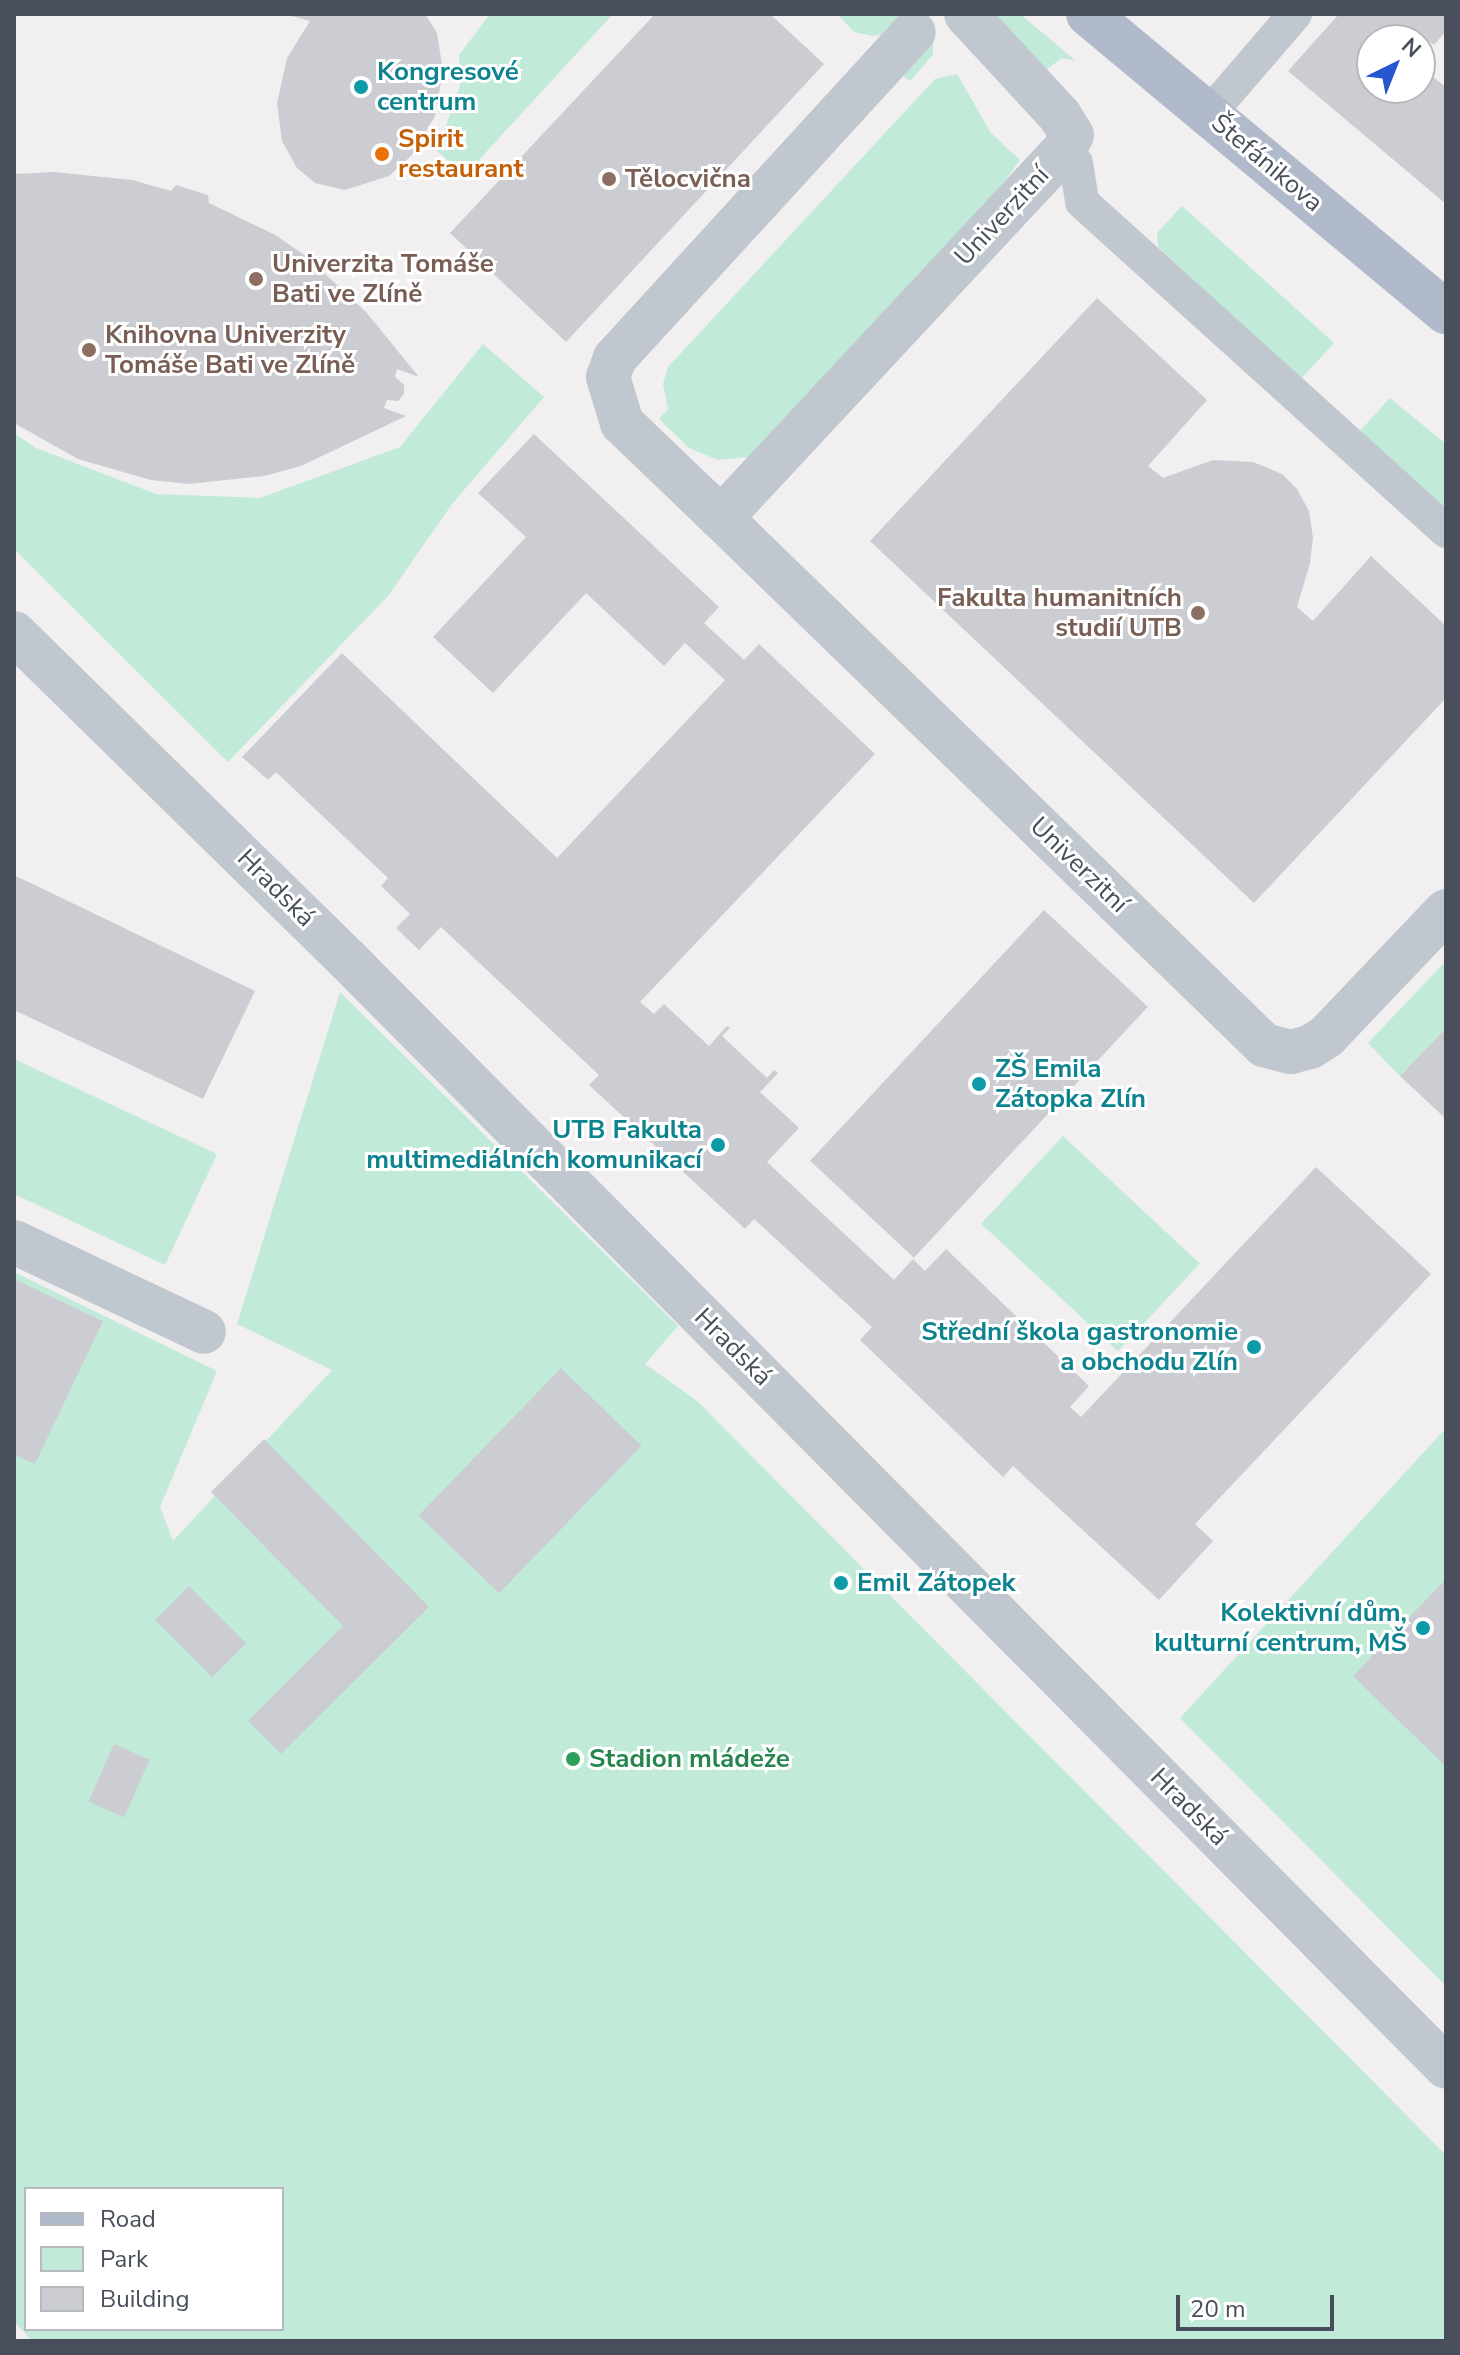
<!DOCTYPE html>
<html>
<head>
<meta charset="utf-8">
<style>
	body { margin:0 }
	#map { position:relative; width:1460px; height:2355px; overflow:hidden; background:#f1efef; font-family:"Nunito Sans",sans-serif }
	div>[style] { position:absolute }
	.green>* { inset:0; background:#c1ebd8; transform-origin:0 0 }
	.building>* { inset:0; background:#cccdd3; transform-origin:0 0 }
	.pedestrian>* { height:34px; margin:-17px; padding:0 17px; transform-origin:17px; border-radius:17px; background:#c0c7cf }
	.minor>* { height:44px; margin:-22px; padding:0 22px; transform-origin:22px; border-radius:22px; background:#c0c7cf }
	.primary>* { height:44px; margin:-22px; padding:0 22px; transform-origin:22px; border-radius:22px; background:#b1bacb }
	.dots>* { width:22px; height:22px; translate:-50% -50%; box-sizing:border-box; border:4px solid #fff; border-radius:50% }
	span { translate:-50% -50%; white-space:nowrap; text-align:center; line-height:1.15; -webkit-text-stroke:6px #fff; paint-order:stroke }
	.culture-label { font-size:26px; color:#0d838f; font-weight:700 }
	.left { translate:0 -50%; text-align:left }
	.right { translate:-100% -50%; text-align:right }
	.food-label { font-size:26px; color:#c56008; font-weight:700 }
	.street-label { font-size:26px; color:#484f5a }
	.education-label { font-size:26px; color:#785e54; font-weight:700 }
	.leisure-label { font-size:26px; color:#27864d; font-weight:700 }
	.frame { position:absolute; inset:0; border:16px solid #484f5a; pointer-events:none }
	.legend { position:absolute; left:24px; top:2187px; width:260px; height:144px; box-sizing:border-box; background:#fff; border:2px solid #b6b9bd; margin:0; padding:10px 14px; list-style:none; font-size:24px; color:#484f5a }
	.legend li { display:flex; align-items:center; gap:16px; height:40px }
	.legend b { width:40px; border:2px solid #b6b9bd }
	.north { position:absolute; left:1356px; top:24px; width:80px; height:80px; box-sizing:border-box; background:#fff; border:2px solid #b6b9bd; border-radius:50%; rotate:43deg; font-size:22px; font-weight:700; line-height:32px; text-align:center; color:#484f5a }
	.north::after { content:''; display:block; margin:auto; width:28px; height:36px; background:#2856d1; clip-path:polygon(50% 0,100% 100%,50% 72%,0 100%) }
	.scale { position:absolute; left:1176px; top:2295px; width:158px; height:36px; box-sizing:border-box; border:4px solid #484f5a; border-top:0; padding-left:10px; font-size:24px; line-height:28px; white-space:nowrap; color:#484f5a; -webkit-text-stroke:6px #fff; paint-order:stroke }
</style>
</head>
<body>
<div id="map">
	<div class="green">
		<div style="clip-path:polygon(490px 14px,613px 14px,465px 175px,437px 151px,460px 86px,459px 55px)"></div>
		<div style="clip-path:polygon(837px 14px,916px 14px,933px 35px,933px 55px,910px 81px,900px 74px,892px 33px,873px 36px,854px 32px)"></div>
		<div style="clip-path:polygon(987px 14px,1020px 14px,1076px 61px,1062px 58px,1042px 73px)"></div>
		<div style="clip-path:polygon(957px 74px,991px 133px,1020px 160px,980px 215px,748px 457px,718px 460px,689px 448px,659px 419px,668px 409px,663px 384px,668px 367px,935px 79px)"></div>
		<div style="clip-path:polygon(1182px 206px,1334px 343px,1300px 380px,1158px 247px,1157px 233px)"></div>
		<div style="clip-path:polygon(483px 344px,544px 397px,452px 504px,388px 596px,228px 762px,14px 549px,14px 433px,36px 448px,156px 494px,260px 498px,400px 447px)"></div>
		<div style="clip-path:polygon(1390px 398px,1446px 444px,1446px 508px,1358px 433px)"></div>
		<div style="clip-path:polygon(1446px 961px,1446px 1028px,1400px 1076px,1368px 1043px)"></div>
		<div style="clip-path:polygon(evenodd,340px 992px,678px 1326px,645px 1364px,697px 1401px,1446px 2155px,1446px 2341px,32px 2341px,14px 2321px,14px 1272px,217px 1371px,160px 1507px,173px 1541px,332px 1370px,237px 1324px,340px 992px,26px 2189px,282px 2189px,282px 2329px,26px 2329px,26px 2189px)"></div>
		<div style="clip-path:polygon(14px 1059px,217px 1154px,165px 1265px,14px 1194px)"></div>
		<div style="left:1063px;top:1136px;width:187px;height:120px;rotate:43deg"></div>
		<div style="clip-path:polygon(1446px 1428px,1446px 1986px,1180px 1718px)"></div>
	</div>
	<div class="building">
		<div style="clip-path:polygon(284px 14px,425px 14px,437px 33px,443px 71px,435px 116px,412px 155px,389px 176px,345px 190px,315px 183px,297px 168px,282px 141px,277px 103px,287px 58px,310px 21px)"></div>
		<div style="clip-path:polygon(655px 14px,770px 14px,824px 64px,566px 342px,450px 233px)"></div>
		<div style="clip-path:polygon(1339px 14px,1446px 14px,1446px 31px,1434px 45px,1424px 37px,1372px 40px,1372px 88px,1420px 88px,1420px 80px,1429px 74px,1446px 87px,1446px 204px,1288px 71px)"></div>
		<div style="clip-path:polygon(54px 172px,132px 180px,171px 191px,176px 185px,208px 195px,209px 203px,277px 236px,307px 257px,366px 312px,419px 377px,397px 369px,395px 377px,404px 385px,404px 394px,398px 401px,387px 400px,384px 408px,406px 416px,301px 466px,264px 476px,189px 484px,151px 480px,78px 459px,14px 423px,14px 174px)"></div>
		<div style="clip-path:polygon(1097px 298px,1207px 400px,1148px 466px,1163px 478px,1213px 460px,1253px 462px,1282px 474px,1297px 489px,1309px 511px,1313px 538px,1310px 563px,1297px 607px,1313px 621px,1371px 556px,1446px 626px,1446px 698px,1254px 903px,870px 541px)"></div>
		<div style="clip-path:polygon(534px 434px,719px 607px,704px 623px,744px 660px,759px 644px,875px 754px,640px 1002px,654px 1014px,664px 1004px,709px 1046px,727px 1026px,730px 1028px,722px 1036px,767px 1078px,774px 1070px,778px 1073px,760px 1092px,799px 1128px,767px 1162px,894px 1280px,913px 1259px,925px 1271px,946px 1249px,1089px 1386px,1070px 1407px,1081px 1417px,1316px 1167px,1431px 1274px,1195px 1524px,1213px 1541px,1159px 1600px,1013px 1466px,1003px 1477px,860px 1340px,872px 1327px,754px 1219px,745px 1229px,589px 1085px,599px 1075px,441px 927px,419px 950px,396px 928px,410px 914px,381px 886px,388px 878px,276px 772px,268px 780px,242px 757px,342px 653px,557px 858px,725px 680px,685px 643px,664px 666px,586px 593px,493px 693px,433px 637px,526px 537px,478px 493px)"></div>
		<div style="clip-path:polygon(14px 875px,255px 991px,203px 1099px,14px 1010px)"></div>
		<div style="left:1044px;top:910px;width:142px;height:343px;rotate:43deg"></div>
		<div style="clip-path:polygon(1446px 1028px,1446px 1119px,1400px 1076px)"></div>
		<div style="clip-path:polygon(14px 1279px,103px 1321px,35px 1464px,14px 1455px)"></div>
		<div style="left:561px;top:1368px;width:112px;height:205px;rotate:44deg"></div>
		<div style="clip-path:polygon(264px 1439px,429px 1607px,281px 1754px,248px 1721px,343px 1626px,211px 1492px)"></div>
		<div style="clip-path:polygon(1446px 1579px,1446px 1767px,1353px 1676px)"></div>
		<div style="left:189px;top:1586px;width:81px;height:48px;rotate:45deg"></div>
		<div style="left:114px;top:1744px;width:39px;height:63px;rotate:24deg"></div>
	</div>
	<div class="pedestrian">
		<div style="left:1209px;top:114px;width:132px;rotate:-49.3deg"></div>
		<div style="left:1076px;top:163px;width:39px;rotate:81deg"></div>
		<div style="left:1082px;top:202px;width:491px;rotate:42.1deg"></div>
	</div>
	<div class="minor">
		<div style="left:966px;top:14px;width:139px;rotate:47.3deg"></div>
		<div style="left:1060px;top:116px;width:22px;rotate:58deg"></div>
		<div style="left:1072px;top:135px;width:17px;rotate:118deg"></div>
		<div style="left:1064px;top:150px;width:503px;rotate:132.99deg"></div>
		<div style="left:721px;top:518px;width:757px;rotate:44.14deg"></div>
		<div style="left:1264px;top:1045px;width:28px;rotate:15deg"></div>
		<div style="left:1291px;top:1052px;width:20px;rotate:-15deg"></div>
		<div style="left:1310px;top:1047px;width:19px;rotate:-32deg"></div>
		<div style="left:1326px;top:1037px;width:174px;rotate:-46.4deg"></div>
		<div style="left:721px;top:518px;width:137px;rotate:-136.2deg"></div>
		<div style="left:622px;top:423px;width:48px;rotate:-106.9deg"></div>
		<div style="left:608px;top:377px;width:20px;rotate:-70deg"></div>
		<div style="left:615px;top:358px;width:442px;rotate:-47.5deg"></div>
		<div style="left:14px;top:633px;width:467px;rotate:44.4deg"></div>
		<div style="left:348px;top:960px;width:1559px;rotate:45.23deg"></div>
		<div style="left:14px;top:1242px;width:210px;rotate:25.3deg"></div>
	</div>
	<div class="primary">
		<div style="left:1088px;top:14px;width:466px;rotate:39.8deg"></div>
	</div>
	<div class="dots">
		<div style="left:361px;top:87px;background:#0f9aa8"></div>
		<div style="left:382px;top:154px;background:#e8710a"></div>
		<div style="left:609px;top:179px;background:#8d6e63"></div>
		<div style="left:256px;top:279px;background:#8d6e63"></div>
		<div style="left:89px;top:350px;background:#8d6e63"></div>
		<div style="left:1198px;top:613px;background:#8d6e63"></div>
		<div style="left:979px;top:1084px;background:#0f9aa8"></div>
		<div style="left:718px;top:1145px;background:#0f9aa8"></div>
		<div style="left:1254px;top:1347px;background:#0f9aa8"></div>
		<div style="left:841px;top:1583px;background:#0f9aa8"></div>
		<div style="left:1423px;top:1628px;background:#0f9aa8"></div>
		<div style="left:573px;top:1759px;background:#2e9e5b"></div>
	</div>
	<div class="culture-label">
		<span class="left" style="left:377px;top:87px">Kongresové<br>centrum</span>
		<span class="left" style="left:995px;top:1084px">ZŠ Emila<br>Zátopka Zlín</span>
		<span class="right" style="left:702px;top:1145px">UTB Fakulta<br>multimediálních komunikací</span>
		<span class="right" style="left:1238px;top:1347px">Střední škola gastronomie<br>a obchodu Zlín</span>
		<span class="left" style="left:857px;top:1583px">Emil Zátopek</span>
		<span class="right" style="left:1407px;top:1628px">Kolektivní dům,<br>kulturní centrum, MŠ</span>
	</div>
	<div class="food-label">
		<span class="left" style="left:398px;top:154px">Spirit<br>restaurant</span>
	</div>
	<div class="street-label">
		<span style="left:1267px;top:163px;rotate:40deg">Štefánikova</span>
		<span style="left:1002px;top:216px;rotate:-47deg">Univerzitní</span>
		<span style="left:1079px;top:865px;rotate:44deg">Univerzitní</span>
		<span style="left:276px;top:888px;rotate:45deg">Hradská</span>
		<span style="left:733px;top:1347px;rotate:45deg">Hradská</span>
		<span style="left:1189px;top:1807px;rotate:45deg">Hradská</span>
	</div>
	<div class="education-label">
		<span class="left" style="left:625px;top:179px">Tělocvična</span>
		<span class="left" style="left:272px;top:279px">Univerzita Tomáše<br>Bati ve Zlíně</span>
		<span class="left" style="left:105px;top:350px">Knihovna Univerzity<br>Tomáše Bati ve Zlíně</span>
		<span class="right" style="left:1182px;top:613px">Fakulta humanitních<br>studií UTB</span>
	</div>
	<div class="leisure-label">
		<span class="left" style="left:589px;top:1759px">Stadion mládeže</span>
	</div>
	<div class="frame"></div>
	<ul class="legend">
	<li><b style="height:10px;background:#b1bacb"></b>Road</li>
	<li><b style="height:22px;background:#c1ebd8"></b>Park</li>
	<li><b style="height:22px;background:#cccdd3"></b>Building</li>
	</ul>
	<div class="north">N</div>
	<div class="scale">20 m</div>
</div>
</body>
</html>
